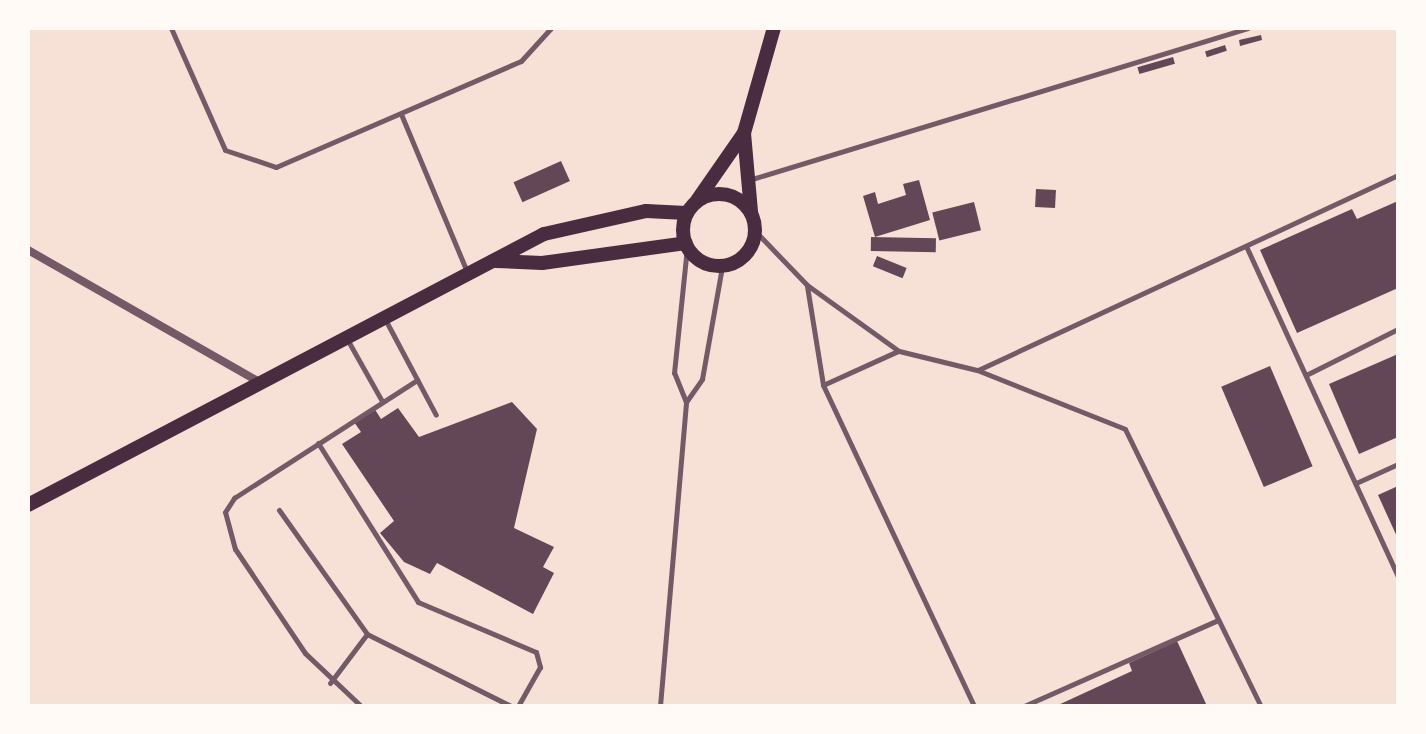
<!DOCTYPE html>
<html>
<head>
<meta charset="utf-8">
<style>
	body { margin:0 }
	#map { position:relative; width:1426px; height:734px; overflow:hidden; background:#f7e1d7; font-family:"Asap Condensed",sans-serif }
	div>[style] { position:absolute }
	.building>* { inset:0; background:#644757; transform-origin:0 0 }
	.service>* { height:5px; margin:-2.5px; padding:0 2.5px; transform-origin:2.5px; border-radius:2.5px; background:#755966 }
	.minor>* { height:8px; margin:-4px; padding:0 4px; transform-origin:4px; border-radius:4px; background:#755966 }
	.secondary>* { height:14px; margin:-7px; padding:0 7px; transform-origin:7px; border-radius:7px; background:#4a2c40 }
	.secondary>.ring { margin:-7px; padding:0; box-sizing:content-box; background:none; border:14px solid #4a2c40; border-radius:50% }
	span { translate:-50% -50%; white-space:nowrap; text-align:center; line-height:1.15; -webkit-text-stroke:8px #fffaf5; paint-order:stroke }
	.frame { position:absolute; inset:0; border:30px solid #fffaf5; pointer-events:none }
</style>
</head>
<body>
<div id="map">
	<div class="building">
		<div style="clip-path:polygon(1261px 35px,1262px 40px,1240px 46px,1239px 40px)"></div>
		<div style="left:1225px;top:45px;width:6px;height:21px;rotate:72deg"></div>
		<div style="left:1173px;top:57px;width:7px;height:37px;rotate:74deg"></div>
		<div style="left:561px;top:161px;width:22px;height:52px;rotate:66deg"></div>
		<div style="clip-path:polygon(919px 180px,930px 220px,875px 237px,863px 196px,875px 192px,878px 204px,906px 195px,903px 184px)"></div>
		<div style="left:1036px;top:189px;width:20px;height:18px;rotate:3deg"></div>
		<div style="clip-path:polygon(1398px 201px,1398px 288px,1297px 333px,1260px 250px,1352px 209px,1357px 219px)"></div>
		<div style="left:974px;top:202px;width:29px;height:43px;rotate:76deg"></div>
		<div style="left:871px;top:237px;width:65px;height:14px;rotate:1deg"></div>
		<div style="left:877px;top:256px;width:32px;height:11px;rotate:22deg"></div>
		<div style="clip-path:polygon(1398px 354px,1398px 437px,1359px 454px,1329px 384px)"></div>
		<div style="left:1270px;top:366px;width:109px;height:53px;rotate:67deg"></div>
		<div style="clip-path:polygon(512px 402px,537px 429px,514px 528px,554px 547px,543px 567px,554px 573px,533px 614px,437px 563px,430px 574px,404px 562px,380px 533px,394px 521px,342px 444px,361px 432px,354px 422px,374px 408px,381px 419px,398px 408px,419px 437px)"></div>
		<div style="clip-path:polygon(1398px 486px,1398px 539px,1378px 495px)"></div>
		<div style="clip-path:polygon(1177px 641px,1207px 706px,1056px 706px,1132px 671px,1129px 663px)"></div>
	</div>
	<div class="service">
		<div style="left:171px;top:28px;width:133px;rotate:66.1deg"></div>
		<div style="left:225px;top:150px;width:54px;rotate:18.4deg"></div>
		<div style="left:276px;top:167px;width:267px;rotate:-23.4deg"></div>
		<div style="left:521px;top:61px;width:45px;rotate:-47.7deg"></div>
		<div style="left:401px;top:114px;width:171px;rotate:67.3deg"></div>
		<div style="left:752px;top:179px;width:518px;rotate:-16.93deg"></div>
		<div style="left:756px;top:232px;width:74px;rotate:46.1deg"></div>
		<div style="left:807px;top:285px;width:113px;rotate:35.7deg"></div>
		<div style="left:899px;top:351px;width:80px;rotate:13.7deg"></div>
		<div style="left:977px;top:370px;width:159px;rotate:21.7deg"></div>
		<div style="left:1125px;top:429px;width:309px;rotate:63.9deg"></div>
		<div style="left:1246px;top:246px;width:364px;rotate:65.3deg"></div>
		<div style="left:807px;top:286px;width:100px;rotate:80.8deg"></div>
		<div style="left:823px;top:385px;width:355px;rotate:64.8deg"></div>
		<div style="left:386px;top:321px;width:106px;rotate:62deg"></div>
		<div style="left:347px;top:339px;width:71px;rotate:60.6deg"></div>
		<div style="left:978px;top:370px;width:463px;rotate:-24.9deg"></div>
		<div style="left:1308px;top:374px;width:101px;rotate:-26.6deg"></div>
		<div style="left:823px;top:385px;width:82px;rotate:-24.4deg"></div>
		<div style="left:686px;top:402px;width:28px;rotate:-55deg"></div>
		<div style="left:702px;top:379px;width:114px;rotate:-79.9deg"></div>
		<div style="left:318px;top:443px;width:188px;rotate:57.8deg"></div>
		<div style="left:418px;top:602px;width:128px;rotate:23deg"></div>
		<div style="left:536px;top:652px;width:16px;rotate:75deg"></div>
		<div style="left:540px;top:667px;width:45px;rotate:119.4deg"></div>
		<div style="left:1356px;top:483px;width:46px;rotate:-24.3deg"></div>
		<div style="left:279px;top:510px;width:152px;rotate:54.6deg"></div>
		<div style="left:367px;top:634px;width:161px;rotate:26.6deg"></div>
		<div style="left:330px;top:683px;width:61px;rotate:-52.9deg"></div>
		<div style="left:361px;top:706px;width:77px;rotate:-136.6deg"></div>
		<div style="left:305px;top:653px;width:125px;rotate:-123.9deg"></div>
		<div style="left:235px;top:549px;width:38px;rotate:-105deg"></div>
		<div style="left:225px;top:512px;width:17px;rotate:-57deg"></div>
		<div style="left:234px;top:498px;width:218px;rotate:-32.8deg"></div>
		<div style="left:660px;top:706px;width:305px;rotate:-85.1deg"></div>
		<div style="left:686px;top:402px;width:31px;rotate:-112deg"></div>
		<div style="left:674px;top:373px;width:127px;rotate:-84.1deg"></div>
		<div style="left:1024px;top:706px;width:212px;rotate:-23.9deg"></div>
	</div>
	<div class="minor">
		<div style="left:28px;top:250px;width:268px;rotate:29.7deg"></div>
	</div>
	<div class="secondary">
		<div style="left:744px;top:133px;width:79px;rotate:84.9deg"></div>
		<div class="ring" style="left:683px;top:194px;width:58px;height:58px"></div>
		<div style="left:696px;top:202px;width:84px;rotate:-55.2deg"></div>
		<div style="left:744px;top:133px;width:109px;rotate:-74.1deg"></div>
		<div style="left:496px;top:261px;width:46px;rotate:2.5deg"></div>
		<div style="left:542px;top:263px;width:145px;rotate:-7.9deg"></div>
		<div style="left:28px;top:505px;width:583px;rotate:-27.71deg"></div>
		<div style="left:544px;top:234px;width:105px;rotate:-12.7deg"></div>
		<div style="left:646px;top:211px;width:40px;rotate:2.9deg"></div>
	</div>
	<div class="frame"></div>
</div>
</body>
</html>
